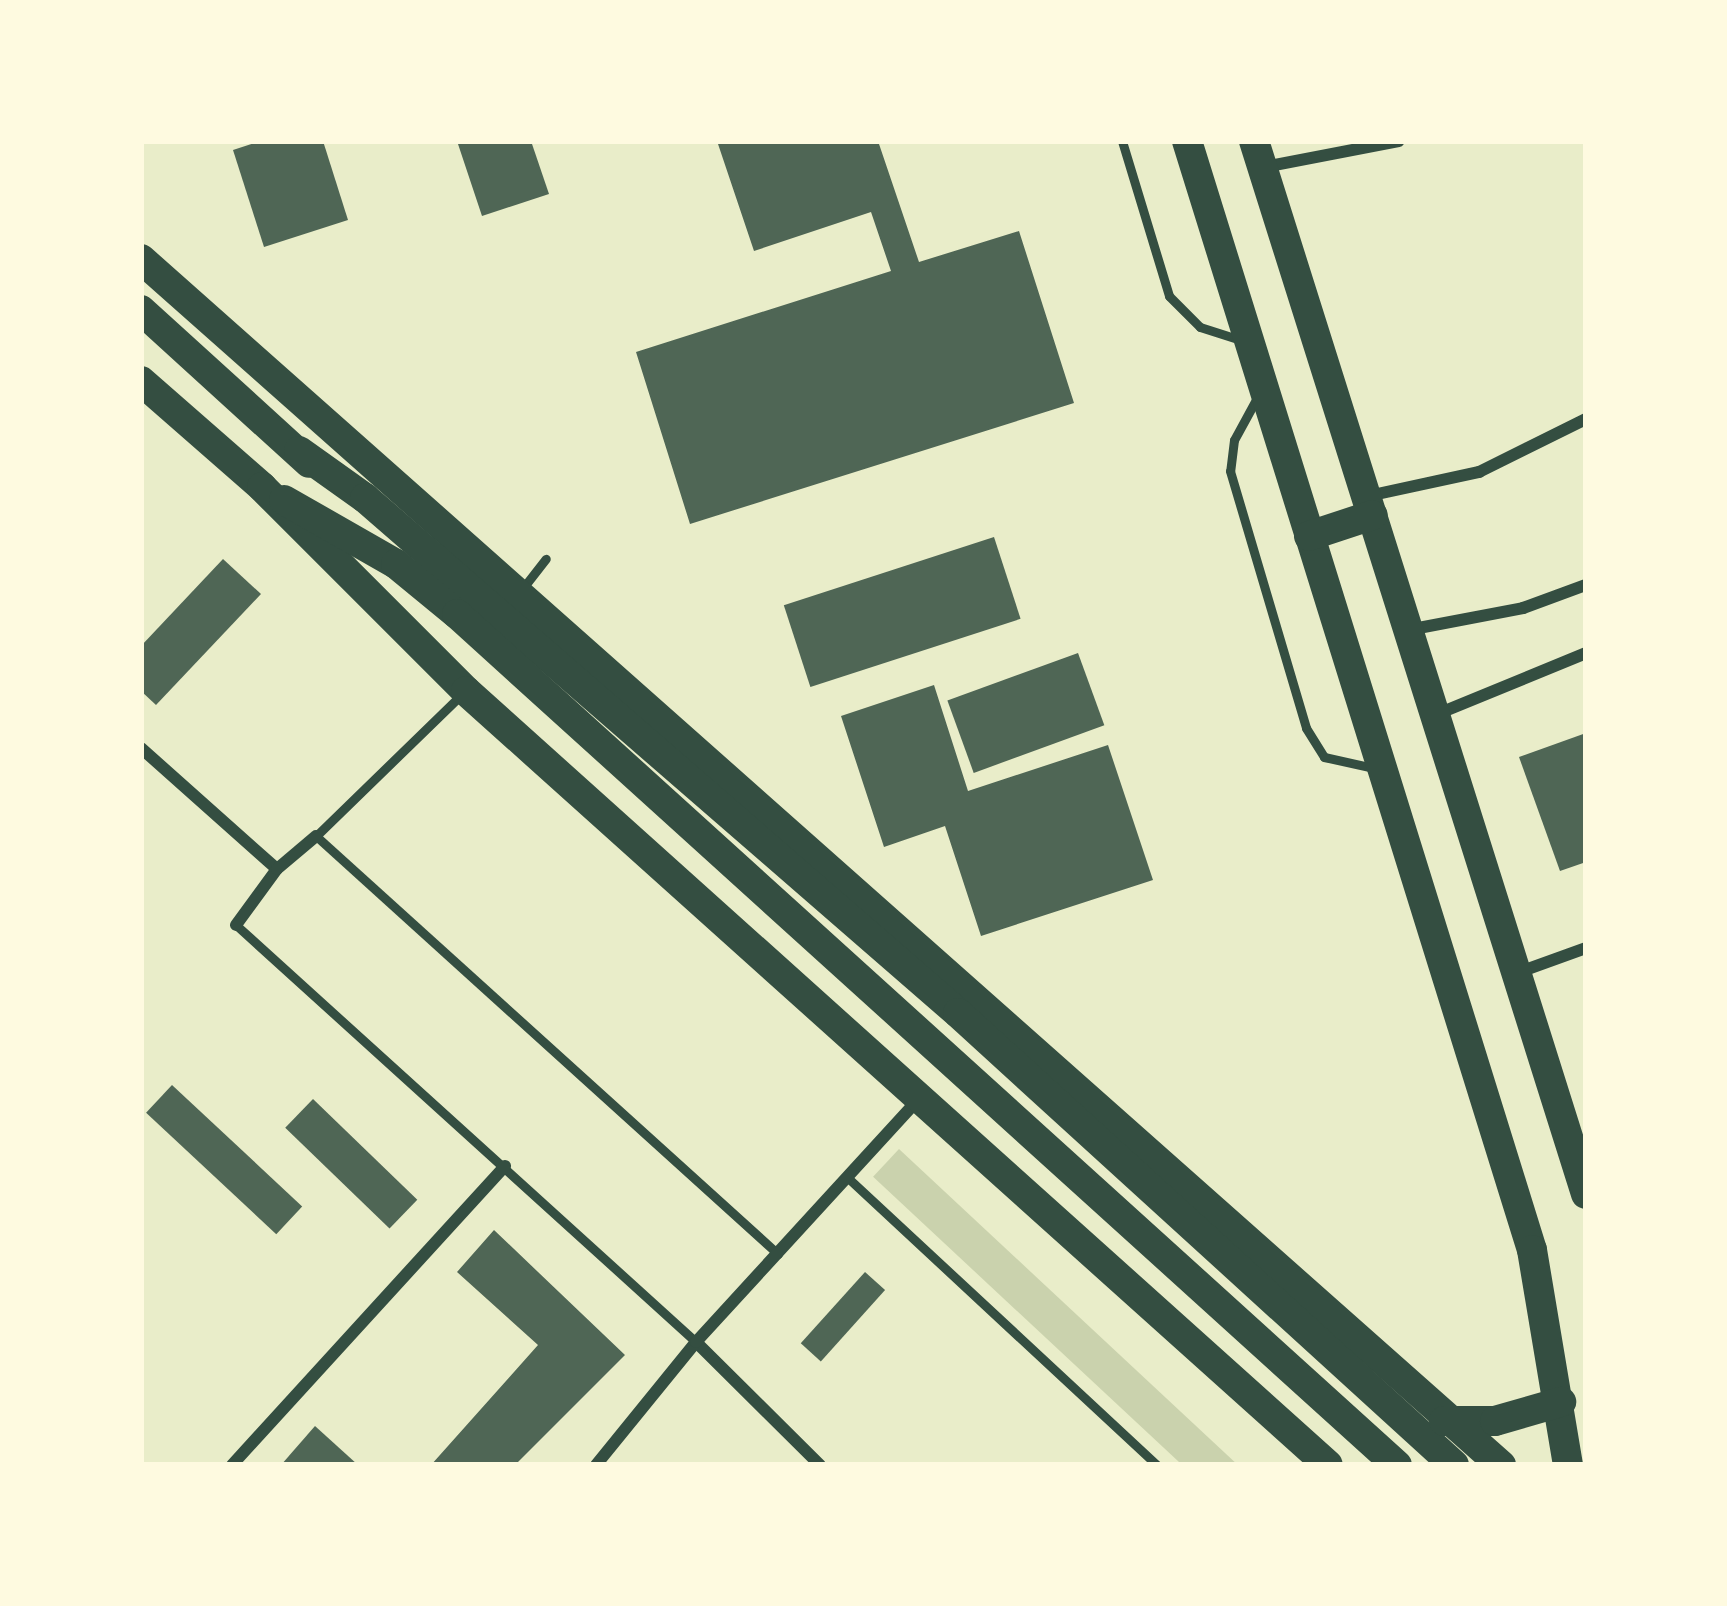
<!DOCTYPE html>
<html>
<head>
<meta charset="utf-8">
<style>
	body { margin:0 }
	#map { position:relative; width:1727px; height:1606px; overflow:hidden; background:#e9edc9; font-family:Helvetica,sans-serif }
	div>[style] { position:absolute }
	.green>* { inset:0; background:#cad2ad; transform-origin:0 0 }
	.building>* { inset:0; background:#4f6655; transform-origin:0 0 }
	.service>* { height:9px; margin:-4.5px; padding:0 4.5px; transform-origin:4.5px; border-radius:4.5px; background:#344e41 }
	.minor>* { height:12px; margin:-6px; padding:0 6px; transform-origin:6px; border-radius:6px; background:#344e41 }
	.primary>* { height:30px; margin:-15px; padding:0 15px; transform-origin:15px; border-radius:15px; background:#344e41 }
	span { translate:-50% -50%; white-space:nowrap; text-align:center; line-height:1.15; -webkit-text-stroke:10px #fefae0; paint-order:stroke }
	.frame { position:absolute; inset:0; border:144px solid #fefae0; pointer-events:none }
</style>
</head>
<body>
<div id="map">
	<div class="green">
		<div style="left:899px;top:1149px;width:463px;height:38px;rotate:43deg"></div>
	</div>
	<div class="building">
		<div style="clip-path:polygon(261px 141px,323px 141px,348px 220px,264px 247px,233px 150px)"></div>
		<div style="clip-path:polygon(457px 141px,531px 141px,549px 194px,482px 216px)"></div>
		<div style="clip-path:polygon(717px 141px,878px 141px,919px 262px,1019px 231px,1074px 403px,690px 524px,636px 352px,891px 271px,871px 212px,754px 251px)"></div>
		<div style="left:994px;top:537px;width:86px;height:221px;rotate:72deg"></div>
		<div style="clip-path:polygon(223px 559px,261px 594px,156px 705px,141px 691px,141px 646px)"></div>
		<div style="left:1078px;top:653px;width:77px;height:139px;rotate:70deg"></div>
		<div style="clip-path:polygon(934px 685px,968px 791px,1108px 745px,1153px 880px,981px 936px,945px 826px,884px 847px,841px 716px)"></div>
		<div style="clip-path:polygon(1586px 733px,1586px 862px,1560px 871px,1519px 757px)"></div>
		<div style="left:172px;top:1085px;width:178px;height:38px;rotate:43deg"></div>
		<div style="left:313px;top:1099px;width:145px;height:40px;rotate:44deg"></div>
		<div style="clip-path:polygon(494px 1230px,625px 1355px,515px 1465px,431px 1465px,538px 1345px,457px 1272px)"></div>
		<div style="left:865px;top:1272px;width:27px;height:96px;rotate:42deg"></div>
		<div style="clip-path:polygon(315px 1426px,358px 1465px,281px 1465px)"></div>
	</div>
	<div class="service">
		<div style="left:1122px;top:141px;width:162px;rotate:73.1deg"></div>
		<div style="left:1169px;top:296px;width:44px;rotate:45deg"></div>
		<div style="left:1200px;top:327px;width:46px;rotate:17.7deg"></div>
		<div style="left:1258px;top:396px;width:50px;rotate:118.6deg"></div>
		<div style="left:1234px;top:440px;width:31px;rotate:97deg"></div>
		<div style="left:1230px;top:471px;width:268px;rotate:73.5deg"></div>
		<div style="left:1306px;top:728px;width:34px;rotate:58deg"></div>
		<div style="left:1324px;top:757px;width:55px;rotate:12.5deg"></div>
		<div style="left:523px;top:588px;width:37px;rotate:-52deg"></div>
		<div style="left:463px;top:693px;width:205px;rotate:135.8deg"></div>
		<div style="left:316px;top:836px;width:623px;rotate:42.14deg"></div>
		<div style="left:236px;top:925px;width:621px;rotate:42.19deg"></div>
		<div style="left:848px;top:1178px;width:422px;rotate:42.9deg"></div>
	</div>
	<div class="minor">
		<div style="left:1264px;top:167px;width:137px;rotate:-10.9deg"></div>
		<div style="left:1368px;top:496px;width:114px;rotate:-12.2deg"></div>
		<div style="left:1479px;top:472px;width:119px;rotate:-26.4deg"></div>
		<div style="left:1408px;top:630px;width:117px;rotate:-10.8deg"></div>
		<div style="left:1523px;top:608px;width:67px;rotate:-20.1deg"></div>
		<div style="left:1435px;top:715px;width:163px;rotate:-22.3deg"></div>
		<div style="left:141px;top:748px;width:182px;rotate:41.7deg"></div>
		<div style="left:236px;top:925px;width:69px;rotate:-53.8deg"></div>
		<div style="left:277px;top:869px;width:51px;rotate:-40.2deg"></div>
		<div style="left:1517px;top:973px;width:73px;rotate:-19.9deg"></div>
		<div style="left:696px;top:1342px;width:175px;rotate:44.8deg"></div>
		<div style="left:232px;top:1465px;width:405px;rotate:-47.6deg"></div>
		<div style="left:596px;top:1465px;width:159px;rotate:-50.9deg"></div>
		<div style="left:696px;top:1342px;width:327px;rotate:-47.5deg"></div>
	</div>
	<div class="primary">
		<div style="left:1187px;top:141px;width:1161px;rotate:72.72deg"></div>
		<div style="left:1532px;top:1250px;width:218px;rotate:80.5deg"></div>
		<div style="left:1254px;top:141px;width:1104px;rotate:72.5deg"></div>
		<div style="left:141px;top:259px;width:1818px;rotate:41.57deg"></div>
		<div style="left:141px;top:310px;width:227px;rotate:42.3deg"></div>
		<div style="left:141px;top:381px;width:161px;rotate:41.2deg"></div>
		<div style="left:262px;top:487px;width:288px;rotate:45deg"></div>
		<div style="left:466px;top:691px;width:1158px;rotate:41.92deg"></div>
		<div style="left:299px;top:451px;width:81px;rotate:35.5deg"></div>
		<div style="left:365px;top:498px;width:785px;rotate:40.97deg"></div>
		<div style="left:958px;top:1013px;width:671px;rotate:42.34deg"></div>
		<div style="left:284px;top:500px;width:129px;rotate:29.7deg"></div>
		<div style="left:396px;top:564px;width:79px;rotate:39.3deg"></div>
		<div style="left:457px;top:614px;width:1268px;rotate:42.16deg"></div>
		<div style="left:1309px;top:536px;width:67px;rotate:-18.2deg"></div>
		<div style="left:1444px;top:1421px;width:51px"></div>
		<div style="left:1495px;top:1421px;width:69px;rotate:-16.1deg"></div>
	</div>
	<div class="frame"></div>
</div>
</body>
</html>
